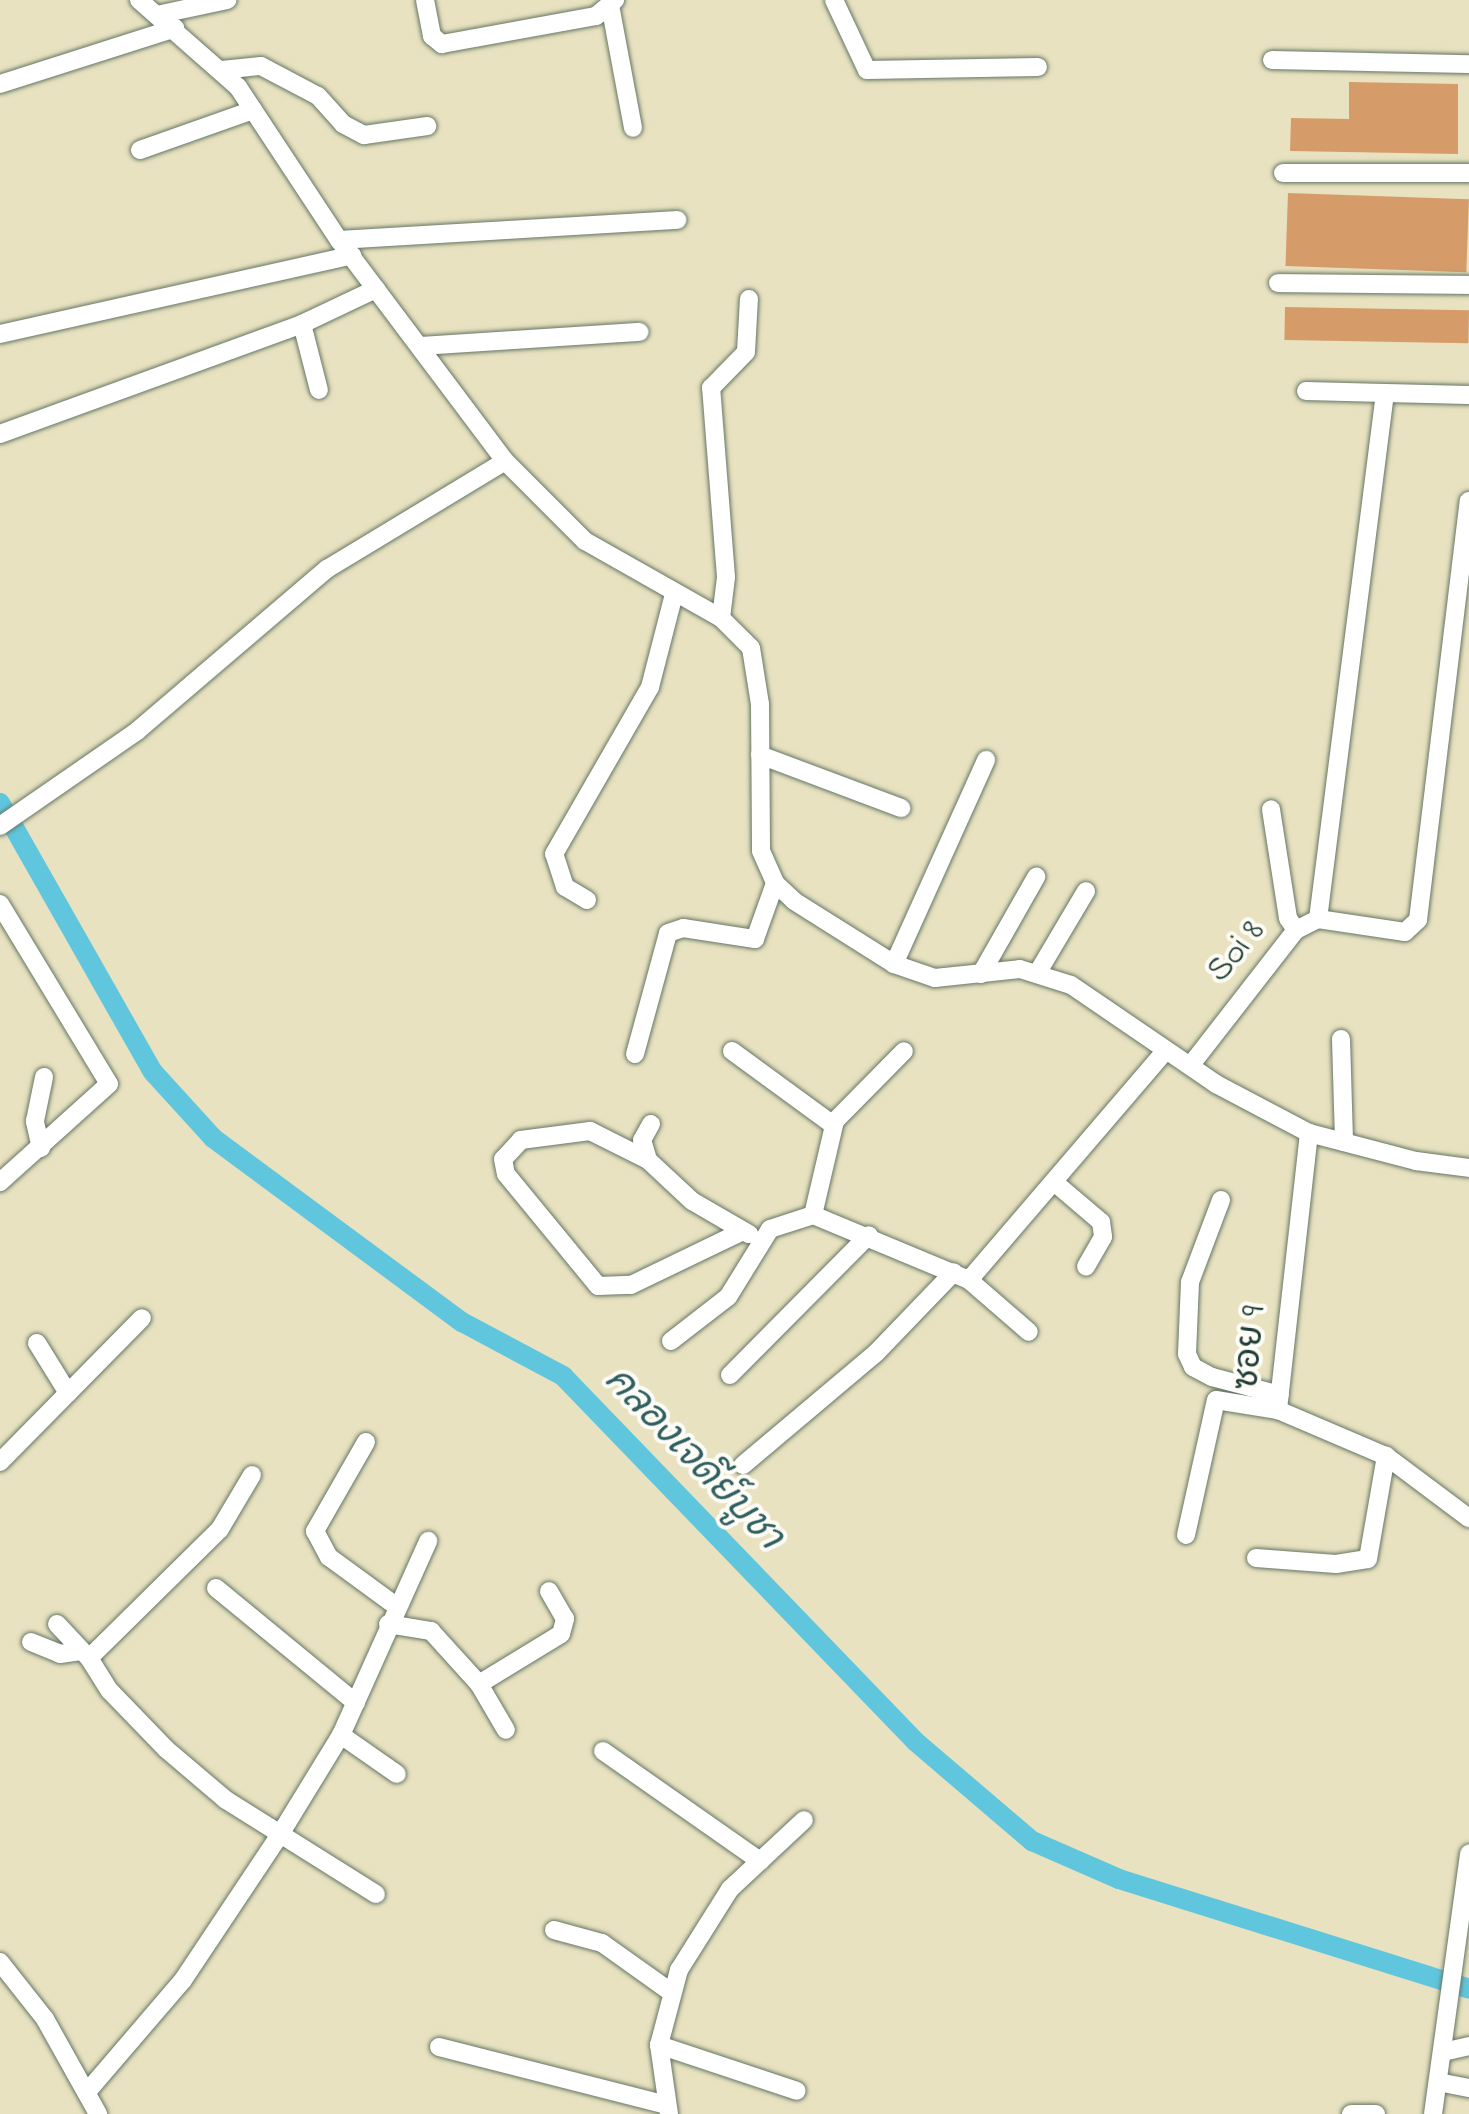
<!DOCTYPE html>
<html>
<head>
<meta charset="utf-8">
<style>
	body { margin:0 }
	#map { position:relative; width:1469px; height:2114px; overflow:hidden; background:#e8e2c0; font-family:"Indie Flower","Playpen Sans Thai",sans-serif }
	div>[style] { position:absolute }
	.canal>* { height:20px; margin:-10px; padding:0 10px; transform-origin:10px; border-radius:10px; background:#60c6dd }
	.building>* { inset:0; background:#d59c6a; transform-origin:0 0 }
	.roads { filter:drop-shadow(0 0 2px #657765) drop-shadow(0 0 2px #657765) }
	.street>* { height:18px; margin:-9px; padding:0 9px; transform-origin:9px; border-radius:9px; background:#fff }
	span { translate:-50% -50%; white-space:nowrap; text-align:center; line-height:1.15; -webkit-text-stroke:8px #fdfcf7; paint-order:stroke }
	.street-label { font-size:35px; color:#1f3d34 }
	.water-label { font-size:38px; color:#2f5f5e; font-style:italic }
</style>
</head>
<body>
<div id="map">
	<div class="canal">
		<div style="left:0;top:803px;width:309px;rotate:60.4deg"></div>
		<div style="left:153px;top:1072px;width:89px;rotate:47.7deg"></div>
		<div style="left:213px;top:1138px;width:310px;rotate:36.5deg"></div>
		<div style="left:462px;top:1322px;width:115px;rotate:28.1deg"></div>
		<div style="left:563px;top:1376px;width:508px;rotate:46.04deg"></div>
		<div style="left:916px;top:1742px;width:153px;rotate:40.5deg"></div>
		<div style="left:1032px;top:1841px;width:95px;rotate:23.6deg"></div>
		<div style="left:1119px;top:1879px;width:367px;rotate:17.4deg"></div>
	</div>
	<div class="building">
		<div style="clip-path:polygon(1349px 82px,1458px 84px,1458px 154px,1290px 151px,1291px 118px,1349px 119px)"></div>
		<div style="left:1288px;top:193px;width:181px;height:73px;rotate:2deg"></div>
		<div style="left:1285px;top:307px;width:184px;height:33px;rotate:1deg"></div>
	</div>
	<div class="roads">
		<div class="street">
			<div style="left:139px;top:0;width:132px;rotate:41.3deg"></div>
			<div style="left:238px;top:87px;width:183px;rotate:56.6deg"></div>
			<div style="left:339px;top:240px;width:276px;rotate:53.1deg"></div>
			<div style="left:505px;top:461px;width:113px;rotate:45deg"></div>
			<div style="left:585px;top:541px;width:156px;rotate:29.5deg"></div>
			<div style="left:721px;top:618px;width:42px;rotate:45deg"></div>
			<div style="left:751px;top:648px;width:57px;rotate:80.9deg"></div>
			<div style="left:760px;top:704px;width:147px;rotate:89.6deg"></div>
			<div style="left:761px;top:851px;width:35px;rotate:66deg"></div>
			<div style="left:775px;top:883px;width:26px;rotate:43deg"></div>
			<div style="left:794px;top:901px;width:118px;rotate:32.2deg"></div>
			<div style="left:894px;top:964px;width:43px;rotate:18.9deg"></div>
			<div style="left:935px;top:978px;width:85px;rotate:-6deg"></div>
			<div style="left:1020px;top:969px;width:53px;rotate:17.4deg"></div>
			<div style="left:1071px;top:985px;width:176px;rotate:34.3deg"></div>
			<div style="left:1216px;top:1084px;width:105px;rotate:27.8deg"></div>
			<div style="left:1309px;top:1133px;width:111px;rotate:14.7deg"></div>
			<div style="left:1416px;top:1161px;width:53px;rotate:7.5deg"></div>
			<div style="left:425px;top:0;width:37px;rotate:79deg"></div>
			<div style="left:432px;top:36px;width:13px;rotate:39deg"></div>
			<div style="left:442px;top:44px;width:157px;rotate:-10.3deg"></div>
			<div style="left:596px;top:16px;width:25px;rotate:-40deg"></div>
			<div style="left:834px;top:0;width:77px;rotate:64.8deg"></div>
			<div style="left:867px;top:70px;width:171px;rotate:-1deg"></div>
			<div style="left:610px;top:5px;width:125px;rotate:79.4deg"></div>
			<div style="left:157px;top:15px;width:72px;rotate:-12.1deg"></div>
			<div style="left:1272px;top:60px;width:197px;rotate:1.2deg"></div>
			<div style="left:222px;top:70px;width:39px;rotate:-6deg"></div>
			<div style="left:261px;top:66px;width:64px;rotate:27.8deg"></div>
			<div style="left:318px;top:96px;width:38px;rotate:48deg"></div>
			<div style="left:343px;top:124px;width:24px;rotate:28deg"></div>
			<div style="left:364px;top:135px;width:64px;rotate:-8.1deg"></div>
			<div style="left:0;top:84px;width:184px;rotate:-17.7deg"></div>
			<div style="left:140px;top:150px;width:120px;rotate:-19.5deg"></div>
			<div style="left:1283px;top:173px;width:186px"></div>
			<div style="left:339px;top:240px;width:339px;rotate:-3.4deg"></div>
			<div style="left:1278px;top:283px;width:191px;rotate:0.6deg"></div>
			<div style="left:302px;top:324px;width:68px;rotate:75.6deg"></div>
			<div style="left:0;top:334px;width:361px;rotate:-12.6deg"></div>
			<div style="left:422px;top:346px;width:218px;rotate:-3.7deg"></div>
			<div style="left:1306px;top:391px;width:79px;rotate:1.5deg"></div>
			<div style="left:0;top:434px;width:321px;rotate:-20deg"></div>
			<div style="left:302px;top:324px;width:82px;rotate:-25.3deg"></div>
			<div style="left:721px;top:618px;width:41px;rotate:-83deg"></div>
			<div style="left:726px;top:577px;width:190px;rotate:-94.5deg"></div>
			<div style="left:711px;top:388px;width:50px;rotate:-45.8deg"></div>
			<div style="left:746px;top:352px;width:53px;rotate:-86.8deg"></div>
			<div style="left:760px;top:755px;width:151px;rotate:20.6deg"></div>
			<div style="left:0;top:826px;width:167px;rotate:-34.7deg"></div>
			<div style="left:137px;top:731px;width:250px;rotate:-40.5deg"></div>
			<div style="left:327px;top:569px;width:208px;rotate:-31.2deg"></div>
			<div style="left:587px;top:900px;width:26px;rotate:-149deg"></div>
			<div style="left:565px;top:887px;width:35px;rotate:-108deg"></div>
			<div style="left:554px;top:854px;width:193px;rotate:-60.1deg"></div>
			<div style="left:650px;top:687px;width:96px;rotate:-75.5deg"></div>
			<div style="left:0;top:904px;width:210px;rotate:58.8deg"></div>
			<div style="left:109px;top:1084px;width:147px;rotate:138deg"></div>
			<div style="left:1318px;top:919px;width:530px;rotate:-82.74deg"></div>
			<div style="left:1385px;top:393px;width:84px;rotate:1.4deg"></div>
			<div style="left:1296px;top:930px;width:25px;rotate:-27deg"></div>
			<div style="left:1318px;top:919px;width:88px;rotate:8.5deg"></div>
			<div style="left:1405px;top:932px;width:18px;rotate:-43deg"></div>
			<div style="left:1418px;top:920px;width:422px;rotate:-83.1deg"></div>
			<div style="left:894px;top:964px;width:224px;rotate:-65.7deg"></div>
			<div style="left:1038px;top:972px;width:94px;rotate:-59.3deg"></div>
			<div style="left:981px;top:974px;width:112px;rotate:-60.4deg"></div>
			<div style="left:1341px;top:1039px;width:103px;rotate:88.3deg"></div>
			<div style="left:732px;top:1051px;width:125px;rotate:36.2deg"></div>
			<div style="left:635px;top:1054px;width:125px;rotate:-74.7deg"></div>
			<div style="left:668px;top:933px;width:16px;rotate:-18deg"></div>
			<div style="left:683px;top:928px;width:73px;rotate:8.7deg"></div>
			<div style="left:755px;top:939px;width:59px;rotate:-70.3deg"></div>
			<div style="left:1190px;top:1066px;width:172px;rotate:-52.1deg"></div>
			<div style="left:1296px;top:930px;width:14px;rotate:-124deg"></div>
			<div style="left:1288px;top:918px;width:110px;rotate:-98.9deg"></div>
			<div style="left:651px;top:1124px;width:18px;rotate:119deg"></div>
			<div style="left:642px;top:1140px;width:21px;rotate:73deg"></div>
			<div style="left:648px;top:1160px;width:60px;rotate:43deg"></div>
			<div style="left:692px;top:1201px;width:66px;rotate:30.1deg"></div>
			<div style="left:1309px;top:1133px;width:279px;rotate:96.4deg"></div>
			<div style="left:1278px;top:1410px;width:117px;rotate:23.1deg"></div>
			<div style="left:1386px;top:1456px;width:104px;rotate:36.8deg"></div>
			<div style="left:41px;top:1148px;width:28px;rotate:-103deg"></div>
			<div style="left:35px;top:1121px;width:45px;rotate:-78.4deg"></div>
			<div style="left:648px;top:1160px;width:65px;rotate:-153.4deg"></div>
			<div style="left:590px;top:1131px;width:70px;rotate:172.6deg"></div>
			<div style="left:521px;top:1140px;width:26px;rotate:133deg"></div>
			<div style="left:503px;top:1159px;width:15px;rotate:79deg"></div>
			<div style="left:506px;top:1174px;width:145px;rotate:50.6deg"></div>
			<div style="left:598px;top:1286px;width:33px;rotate:-2deg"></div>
			<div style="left:631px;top:1285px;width:124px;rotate:-25.7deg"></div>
			<div style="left:1054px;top:1182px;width:62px;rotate:40.4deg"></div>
			<div style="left:1101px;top:1222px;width:15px;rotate:82deg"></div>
			<div style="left:1103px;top:1237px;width:34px;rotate:120deg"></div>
			<div style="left:1221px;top:1200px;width:88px;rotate:110.7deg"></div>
			<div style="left:1190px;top:1282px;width:72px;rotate:92.4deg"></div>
			<div style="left:1187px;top:1354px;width:14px;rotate:65deg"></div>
			<div style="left:1193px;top:1367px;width:21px;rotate:28deg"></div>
			<div style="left:1212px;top:1377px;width:70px;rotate:14.8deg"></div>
			<div style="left:813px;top:1215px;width:97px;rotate:-76.8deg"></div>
			<div style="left:835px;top:1121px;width:98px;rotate:-45.4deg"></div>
			<div style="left:969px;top:1280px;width:301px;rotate:-49.4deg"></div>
			<div style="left:671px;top:1341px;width:72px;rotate:-37.7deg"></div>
			<div style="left:728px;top:1297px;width:80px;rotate:-58.3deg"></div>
			<div style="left:770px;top:1229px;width:45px;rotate:-18deg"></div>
			<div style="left:813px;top:1215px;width:169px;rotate:22.6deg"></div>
			<div style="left:969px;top:1280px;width:79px;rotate:40.9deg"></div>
			<div style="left:37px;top:1343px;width:59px;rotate:58.2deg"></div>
			<div style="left:730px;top:1375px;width:197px;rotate:-45.2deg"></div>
			<div style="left:366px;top:1442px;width:103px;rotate:119.8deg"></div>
			<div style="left:315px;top:1531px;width:30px;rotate:62deg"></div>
			<div style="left:329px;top:1557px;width:83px;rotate:36.2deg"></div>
			<div style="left:0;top:1462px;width:202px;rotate:-45.4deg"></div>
			<div style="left:743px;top:1465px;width:174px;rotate:-40.1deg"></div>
			<div style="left:876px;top:1353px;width:112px;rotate:-46.1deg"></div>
			<div style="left:252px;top:1475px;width:63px;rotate:120.7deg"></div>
			<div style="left:220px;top:1529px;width:184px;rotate:135.4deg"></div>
			<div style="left:89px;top:1658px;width:39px;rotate:58deg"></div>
			<div style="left:110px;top:1691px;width:81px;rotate:46deg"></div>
			<div style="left:166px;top:1749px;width:79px;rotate:40.4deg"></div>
			<div style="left:226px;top:1800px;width:177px;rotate:32.1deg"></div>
			<div style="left:1186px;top:1535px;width:138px;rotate:-77.5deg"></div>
			<div style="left:1216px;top:1400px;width:63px;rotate:9.2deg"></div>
			<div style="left:1256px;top:1558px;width:80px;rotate:4.3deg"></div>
			<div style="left:1336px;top:1564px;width:32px;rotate:-9deg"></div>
			<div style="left:1368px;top:1559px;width:105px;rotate:-80.1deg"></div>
			<div style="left:216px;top:1588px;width:181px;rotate:39.4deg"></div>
			<div style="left:57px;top:1624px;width:44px;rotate:46.8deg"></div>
			<div style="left:388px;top:1624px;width:44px;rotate:9.2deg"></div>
			<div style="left:431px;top:1631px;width:72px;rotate:47.8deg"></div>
			<div style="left:479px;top:1684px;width:96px;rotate:-31.4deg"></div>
			<div style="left:561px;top:1634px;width:16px;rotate:-75deg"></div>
			<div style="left:565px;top:1619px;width:32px;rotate:-120deg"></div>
			<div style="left:31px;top:1642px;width:31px;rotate:22deg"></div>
			<div style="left:60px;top:1654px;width:21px;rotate:-8deg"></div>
			<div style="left:479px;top:1684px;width:53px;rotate:59.6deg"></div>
			<div style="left:341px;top:1735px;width:68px;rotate:34.9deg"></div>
			<div style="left:603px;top:1751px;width:192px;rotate:35deg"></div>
			<div style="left:554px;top:1930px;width:50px;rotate:15.2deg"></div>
			<div style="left:602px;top:1943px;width:86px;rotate:35.5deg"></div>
			<div style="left:0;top:1962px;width:73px;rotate:51.7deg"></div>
			<div style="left:45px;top:2019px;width:109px;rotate:60.8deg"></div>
			<div style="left:659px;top:2045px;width:145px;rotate:18.4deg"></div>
			<div style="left:439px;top:2047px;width:235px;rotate:14.3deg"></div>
			<div style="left:1443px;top:2052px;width:27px;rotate:-13deg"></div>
			<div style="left:1438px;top:2082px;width:32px;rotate:11deg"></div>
			<div style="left:87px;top:2092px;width:148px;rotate:-49.4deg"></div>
			<div style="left:183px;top:1980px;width:173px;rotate:-56.3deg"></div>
			<div style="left:279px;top:1836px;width:119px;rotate:-58.5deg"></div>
			<div style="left:341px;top:1735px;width:213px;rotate:-65.8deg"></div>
			<div style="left:669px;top:2114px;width:70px;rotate:-98.2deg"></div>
			<div style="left:659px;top:2045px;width:78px;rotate:-75.1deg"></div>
			<div style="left:679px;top:1970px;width:96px;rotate:-57.8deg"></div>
			<div style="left:730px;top:1889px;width:101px;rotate:-43deg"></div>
			<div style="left:1351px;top:2114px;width:25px"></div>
			<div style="left:1433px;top:2114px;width:263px;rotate:-82.1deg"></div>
		</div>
	</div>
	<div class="street-label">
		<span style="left:1237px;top:952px;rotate:-51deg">Soi 8</span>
		<span style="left:1252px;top:1348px;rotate:-85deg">ซอย 9</span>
	</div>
	<div class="water-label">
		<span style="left:692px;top:1460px;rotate:46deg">คลองเจดีย์บูชา</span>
	</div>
</div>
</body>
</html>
